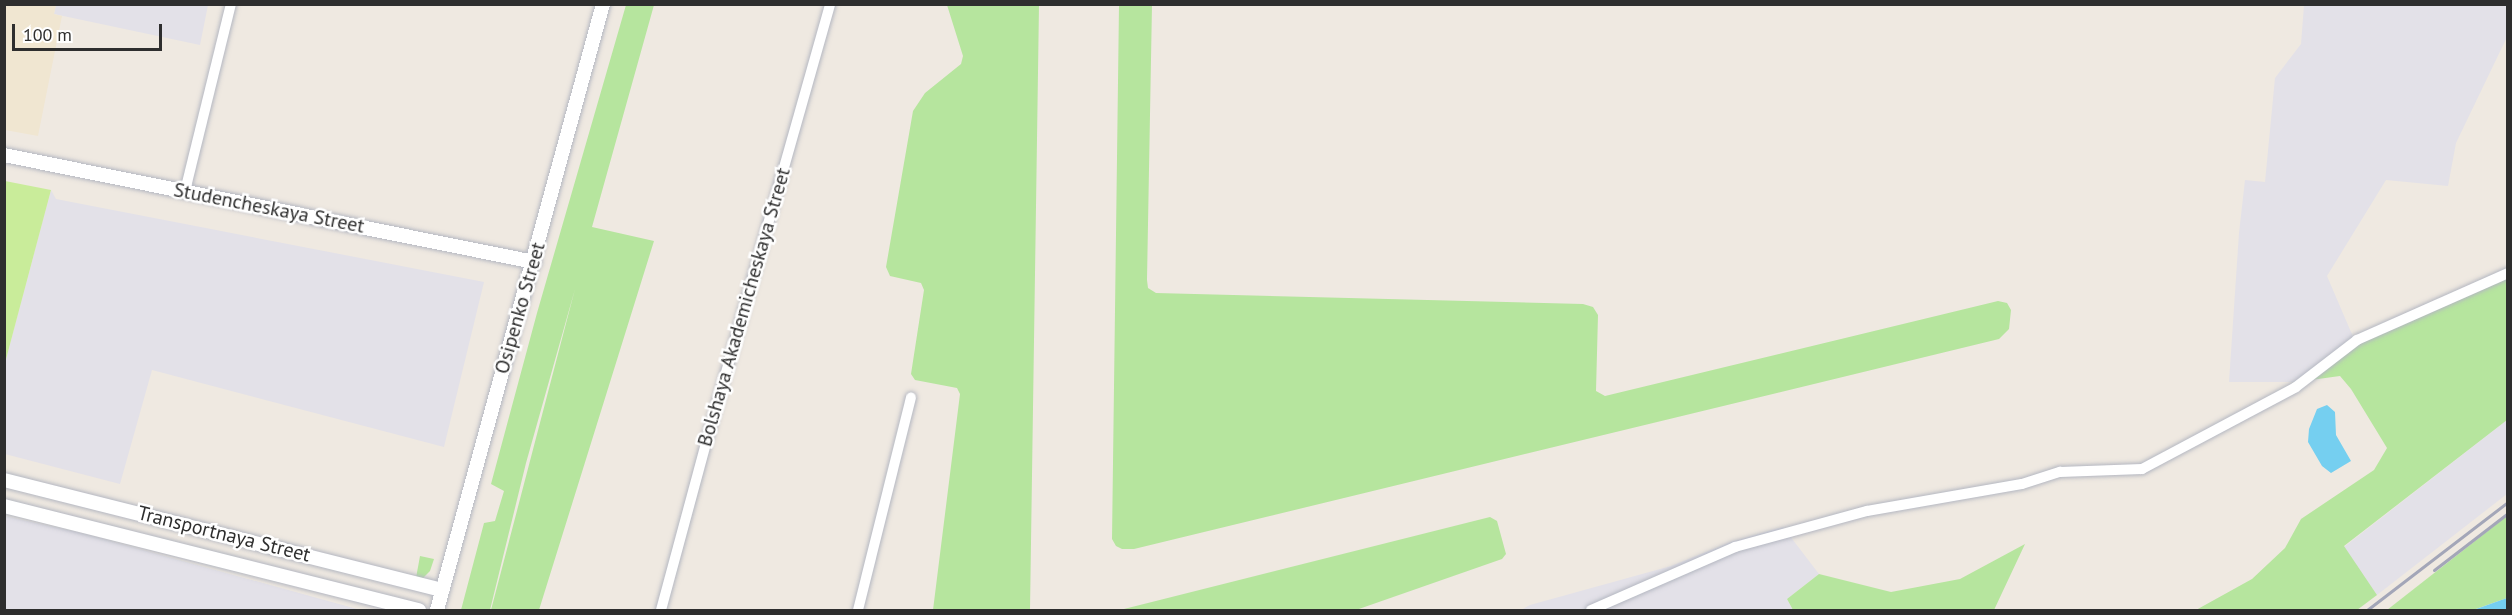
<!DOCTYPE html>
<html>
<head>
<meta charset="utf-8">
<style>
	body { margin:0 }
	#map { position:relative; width:2512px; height:615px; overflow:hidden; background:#efe9e1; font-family:"PT Sans",sans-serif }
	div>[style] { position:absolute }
	.industrial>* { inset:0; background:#e3e1e8 }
	.education>* { inset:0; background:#f0e6d1 }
	.green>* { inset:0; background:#b6e59e }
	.pitch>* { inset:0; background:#c9ec9a }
	.water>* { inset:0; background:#75cff0 }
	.roads { filter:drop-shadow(0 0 2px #b4b7c1) drop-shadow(0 0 2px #b4b7c1) }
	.street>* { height:10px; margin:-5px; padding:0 5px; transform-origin:5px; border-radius:5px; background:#fff }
	.secondary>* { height:14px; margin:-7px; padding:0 7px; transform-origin:7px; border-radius:7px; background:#fff }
	.rail>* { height:3px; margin:-1.5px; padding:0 1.5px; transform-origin:1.5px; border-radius:1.5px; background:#a3a6b8 }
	span { translate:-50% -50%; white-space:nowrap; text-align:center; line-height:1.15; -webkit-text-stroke:5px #fff; paint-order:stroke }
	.street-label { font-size:20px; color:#2e2e2e }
	.frame { position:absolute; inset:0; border:6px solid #2e2e2e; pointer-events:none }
	.scale { position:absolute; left:12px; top:24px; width:150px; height:27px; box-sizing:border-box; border:3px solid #2e2e2e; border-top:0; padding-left:8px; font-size:18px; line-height:21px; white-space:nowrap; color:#2e2e2e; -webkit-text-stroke:4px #fff; paint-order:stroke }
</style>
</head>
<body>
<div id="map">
	<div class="industrial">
		<div style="clip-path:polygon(56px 5px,208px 5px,200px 45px,54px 14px)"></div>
		<div style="clip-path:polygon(2304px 5px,2507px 5px,2507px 37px,2456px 143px,2448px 186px,2386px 180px,2327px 276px,2354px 339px,2296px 382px,2229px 382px,2239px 233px,2245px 180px,2265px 182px,2275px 78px,2301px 44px)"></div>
		<div style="clip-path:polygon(51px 190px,56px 199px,484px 282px,444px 447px,152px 370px,120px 484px,5px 454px,5px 363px)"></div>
		<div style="clip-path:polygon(2507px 420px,2507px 494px,2377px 595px,2344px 547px)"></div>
		<div style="clip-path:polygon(5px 516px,85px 534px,357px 609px,5px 610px)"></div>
		<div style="clip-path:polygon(1783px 527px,1819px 574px,1787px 599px,1793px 610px,1521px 610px,1530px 605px,1671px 566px,1731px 542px)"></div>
	</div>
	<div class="education">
		<div style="clip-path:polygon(4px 5px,56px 5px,54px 14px,62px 16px,38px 136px,5px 130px)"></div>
	</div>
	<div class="green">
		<div style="clip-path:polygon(626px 5px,654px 5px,592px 227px,654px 241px,539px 610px,491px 610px,575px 289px,526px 463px,490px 610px,461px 610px,484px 523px,495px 521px,504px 491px,491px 484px,537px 313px)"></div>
		<div style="clip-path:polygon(947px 5px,1039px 5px,1030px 610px,933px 610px,960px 394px,957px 388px,915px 380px,911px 374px,924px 290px,921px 283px,890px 276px,886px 267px,913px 111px,925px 93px,961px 64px,963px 56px)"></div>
		<div style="clip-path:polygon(1119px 5px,1152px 5px,1147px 280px,1148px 288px,1156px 293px,1583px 304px,1593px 307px,1598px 315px,1596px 391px,1605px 396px,1998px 301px,2007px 303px,2011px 310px,2009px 329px,1999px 339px,1134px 549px,1122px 549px,1116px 546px,1112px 539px)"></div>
		<div style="clip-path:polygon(2507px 269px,2507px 420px,2344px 546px,2377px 595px,2357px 610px,2196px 610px,2252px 579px,2285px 548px,2301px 519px,2374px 470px,2387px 448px,2351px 389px,2340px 376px,2296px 382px,2354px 339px)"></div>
		<div style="clip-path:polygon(2507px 516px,2507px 598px,2473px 610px,2387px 610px)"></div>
		<div style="clip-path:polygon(1490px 517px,1497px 521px,1506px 554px,1502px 559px,1356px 610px,1120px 610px)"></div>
		<div style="clip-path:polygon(2025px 544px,1994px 610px,1793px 610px,1787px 599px,1819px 574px,1891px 592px,1960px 579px)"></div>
		<div style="clip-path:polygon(420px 556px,434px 559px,430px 571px,422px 579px,416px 578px)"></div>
	</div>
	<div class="pitch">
		<div style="clip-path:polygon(5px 181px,51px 190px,5px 363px,4px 181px)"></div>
	</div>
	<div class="water">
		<div style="clip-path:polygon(2327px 405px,2335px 412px,2336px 435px,2351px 461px,2331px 473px,2322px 466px,2308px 442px,2309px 429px,2317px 409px)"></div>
		<div style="clip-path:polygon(2507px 598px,2507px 610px,2473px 610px,2479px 608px)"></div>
	</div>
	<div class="roads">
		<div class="street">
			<div style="left:185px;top:191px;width:193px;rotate:-76.2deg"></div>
			<div style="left:661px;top:610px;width:180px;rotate:-74.9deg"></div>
			<div style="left:708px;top:436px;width:449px;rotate:-74.2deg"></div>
			<div style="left:858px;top:610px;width:219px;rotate:-76deg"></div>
			<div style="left:1591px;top:610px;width:157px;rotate:-23.6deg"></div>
			<div style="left:1735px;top:547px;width:137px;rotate:-15.3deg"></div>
			<div style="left:1867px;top:511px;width:157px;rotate:-9.9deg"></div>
			<div style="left:2022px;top:484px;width:40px;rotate:-18deg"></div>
			<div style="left:2060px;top:472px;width:82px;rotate:-2.1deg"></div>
			<div style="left:2142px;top:469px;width:174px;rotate:-28deg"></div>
			<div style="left:2296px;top:387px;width:77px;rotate:-37.6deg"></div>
			<div style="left:2357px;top:340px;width:165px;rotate:-23.9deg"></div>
		</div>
		<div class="secondary">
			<div style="left:4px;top:155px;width:541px;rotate:11.41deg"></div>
			<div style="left:4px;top:480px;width:452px;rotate:14.1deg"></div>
			<div style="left:4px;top:506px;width:428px;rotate:14.1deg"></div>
			<div style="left:437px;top:610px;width:628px;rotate:-74.68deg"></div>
		</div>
	</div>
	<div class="rail">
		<div style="left:2434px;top:570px;width:93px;rotate:-37.6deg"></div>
		<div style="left:2367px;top:610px;width:178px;rotate:-37.5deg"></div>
	</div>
	<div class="street-label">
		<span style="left:269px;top:208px;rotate:11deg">Studencheskaya Street</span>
		<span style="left:744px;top:307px;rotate:-74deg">Bolshaya Akademicheskaya Street</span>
		<span style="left:520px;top:308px;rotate:-74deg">Osipenko Street</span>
		<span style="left:224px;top:534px;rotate:14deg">Transportnaya Street</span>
	</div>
	<div class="frame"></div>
	<div class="scale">100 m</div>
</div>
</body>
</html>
